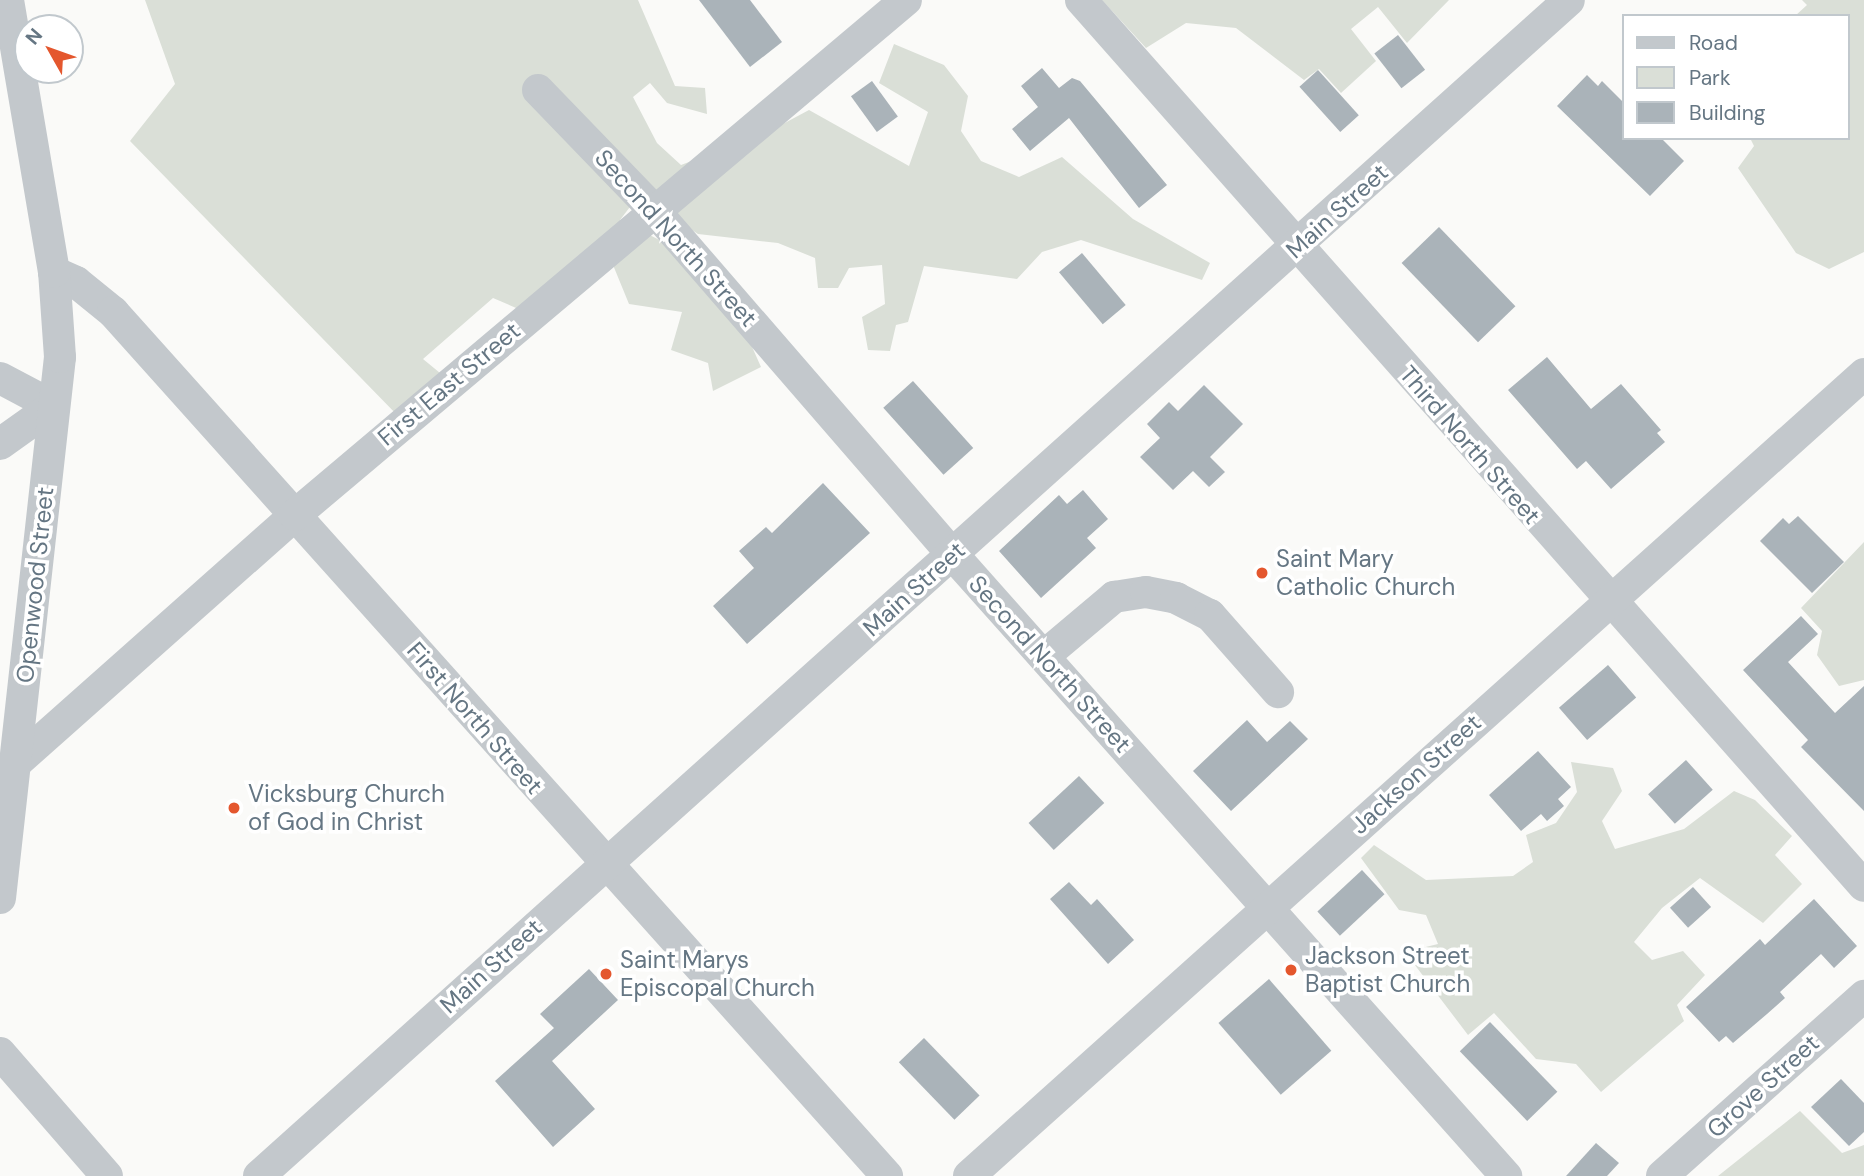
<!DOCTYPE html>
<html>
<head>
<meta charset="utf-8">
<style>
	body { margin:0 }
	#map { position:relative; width:1864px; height:1176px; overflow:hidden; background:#fafaf8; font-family:"DM Sans",sans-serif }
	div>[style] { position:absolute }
	.green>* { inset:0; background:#dadfd7 }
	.building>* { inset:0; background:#aab3b9; transform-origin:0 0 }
	.minor>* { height:32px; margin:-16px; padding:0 16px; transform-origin:16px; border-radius:16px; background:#c3c8cc }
	.dots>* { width:19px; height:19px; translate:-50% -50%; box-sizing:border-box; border:4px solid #fff; border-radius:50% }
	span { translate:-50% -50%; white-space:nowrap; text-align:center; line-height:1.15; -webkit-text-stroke:7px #fff; paint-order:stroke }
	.street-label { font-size:24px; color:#657683 }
	.poi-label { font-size:24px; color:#657683 }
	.left { translate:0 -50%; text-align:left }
	.legend { position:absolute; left:1622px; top:14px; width:228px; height:126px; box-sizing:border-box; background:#fff; border:2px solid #c1c8cd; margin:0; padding:9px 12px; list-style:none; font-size:21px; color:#657683 }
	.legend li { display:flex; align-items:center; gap:14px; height:35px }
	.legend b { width:35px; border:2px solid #c1c8cd }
	.north { position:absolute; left:14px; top:14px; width:70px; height:70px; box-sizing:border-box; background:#fff; border:2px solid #c1c8cd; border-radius:50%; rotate:310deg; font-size:19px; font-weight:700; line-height:28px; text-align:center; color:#657683 }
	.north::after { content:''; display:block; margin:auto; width:24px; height:32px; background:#e4572e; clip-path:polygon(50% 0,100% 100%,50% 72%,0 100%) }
</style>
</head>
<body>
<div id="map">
	<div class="green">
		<div style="clip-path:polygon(145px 0,638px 0,675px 86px,705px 88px,707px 114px,667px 103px,650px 83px,633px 97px,657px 143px,681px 165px,766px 133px,809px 110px,909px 166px,928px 112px,879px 83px,894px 44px,944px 65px,968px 96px,961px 131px,981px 161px,1019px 177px,1062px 157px,1133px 219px,1210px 263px,1202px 280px,1081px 240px,1042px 252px,1017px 279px,924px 266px,908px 322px,896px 325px,890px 351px,868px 350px,862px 317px,885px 304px,882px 265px,849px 268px,838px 288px,818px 288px,815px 258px,778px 243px,698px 234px,639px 195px,620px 220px,701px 261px,729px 295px,761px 367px,713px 391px,708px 363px,671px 350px,682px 312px,629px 304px,613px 265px,530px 314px,493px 298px,423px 359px,451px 382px,401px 419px,130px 141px,175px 84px)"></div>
		<div style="clip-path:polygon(1102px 0,1449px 0,1407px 43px,1378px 7px,1351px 29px,1376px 61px,1341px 93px,1319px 69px,1304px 80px,1236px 28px,1186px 23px,1146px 48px)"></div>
		<div style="clip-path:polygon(1802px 0,1864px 0,1864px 252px,1829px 269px,1796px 253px,1738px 168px,1754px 146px,1750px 138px,1848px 138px,1848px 16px,1795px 16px,1807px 5px)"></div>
		<div style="clip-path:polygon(1864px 542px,1864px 680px,1839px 686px,1817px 655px,1822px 631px,1801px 608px)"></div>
		<div style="clip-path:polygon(1571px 762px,1613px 768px,1622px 791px,1602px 821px,1615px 849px,1684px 829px,1734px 791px,1755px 800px,1792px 836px,1775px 855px,1802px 884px,1763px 923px,1700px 878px,1662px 908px,1634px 942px,1652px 960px,1683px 951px,1705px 975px,1677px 1005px,1684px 1021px,1601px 1092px,1576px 1064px,1536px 1059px,1494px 1013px,1468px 1035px,1405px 952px,1438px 944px,1426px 915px,1399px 910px,1361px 858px,1374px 845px,1426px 880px,1513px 876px,1533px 862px,1526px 835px,1556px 823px,1577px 792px)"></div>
		<div style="clip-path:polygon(1800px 1111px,1842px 1153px,1864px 1145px,1864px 1176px,1718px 1176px)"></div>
	</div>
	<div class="building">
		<div style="clip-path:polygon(699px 0,750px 0,782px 42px,750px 67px)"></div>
		<div style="left:1398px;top:35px;width:44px;height:30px;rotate:52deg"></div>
		<div style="clip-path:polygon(1042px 68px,1059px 88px,1072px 78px,1080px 81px,1167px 185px,1139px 208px,1069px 118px,1030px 151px,1012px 129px,1038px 107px,1021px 86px)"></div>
		<div style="left:1318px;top:70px;width:61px;height:25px;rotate:48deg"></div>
		<div style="clip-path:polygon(1587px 75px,1598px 86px,1602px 81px,1624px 103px,1624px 138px,1661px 138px,1684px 161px,1650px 196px,1557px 106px)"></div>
		<div style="left:872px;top:81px;width:44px;height:26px;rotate:54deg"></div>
		<div style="left:1439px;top:227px;width:110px;height:52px;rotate:46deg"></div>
		<div style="left:1082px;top:253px;width:68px;height:30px;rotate:50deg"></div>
		<div style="clip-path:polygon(1547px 357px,1591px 409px,1621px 384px,1661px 430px,1657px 433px,1665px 442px,1611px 489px,1586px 461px,1577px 469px,1508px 390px)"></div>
		<div style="left:913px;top:381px;width:90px;height:40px;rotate:48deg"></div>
		<div style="clip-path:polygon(1204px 385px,1243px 424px,1210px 457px,1225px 472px,1209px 487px,1193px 471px,1173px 490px,1140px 457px,1160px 438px,1147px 424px,1169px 402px,1178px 411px)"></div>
		<div style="clip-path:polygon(823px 483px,870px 533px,747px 644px,713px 606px,754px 568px,739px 551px,766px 527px,772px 533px)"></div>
		<div style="clip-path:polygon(1083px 490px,1108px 519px,1087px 538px,1096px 548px,1041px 598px,999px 551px,1059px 495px,1067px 504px)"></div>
		<div style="clip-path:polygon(1798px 516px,1844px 562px,1812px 593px,1760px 541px,1783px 518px,1789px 524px)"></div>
		<div style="clip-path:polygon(1801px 616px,1818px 634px,1788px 662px,1835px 713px,1864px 686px,1864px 811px,1801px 747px,1808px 740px,1743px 670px)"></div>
		<div style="left:1608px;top:665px;width:43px;height:65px;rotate:49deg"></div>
		<div style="clip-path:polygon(1247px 720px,1267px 742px,1290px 721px,1308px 739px,1231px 811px,1193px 771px)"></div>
		<div style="clip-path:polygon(1538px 751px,1571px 787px,1558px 799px,1564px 806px,1547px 821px,1541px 814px,1521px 831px,1489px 795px)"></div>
		<div style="left:1686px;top:760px;width:40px;height:51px;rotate:48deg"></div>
		<div style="left:1079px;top:776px;width:37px;height:69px;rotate:47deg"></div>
		<div style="left:1362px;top:870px;width:33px;height:61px;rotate:47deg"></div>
		<div style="clip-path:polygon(1069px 882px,1091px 905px,1097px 899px,1134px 940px,1108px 964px,1050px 899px)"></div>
		<div style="left:1693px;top:887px;width:27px;height:31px;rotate:48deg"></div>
		<div style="clip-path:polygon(1814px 899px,1857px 946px,1834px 968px,1821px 954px,1780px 992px,1785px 998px,1767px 1014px,1733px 1043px,1726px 1036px,1719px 1042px,1686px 1007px,1760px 939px,1765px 945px)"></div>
		<div style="clip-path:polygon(589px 969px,618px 1000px,552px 1061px,595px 1109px,553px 1147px,495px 1081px,554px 1028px,540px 1014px)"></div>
		<div style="left:1269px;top:979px;width:95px;height:67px;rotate:49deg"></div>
		<div style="left:1490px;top:1022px;width:97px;height:42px;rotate:46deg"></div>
		<div style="left:924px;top:1038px;width:80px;height:35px;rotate:46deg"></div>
		<div style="clip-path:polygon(1841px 1079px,1864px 1103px,1864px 1132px,1849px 1146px,1811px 1107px)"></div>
		<div style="clip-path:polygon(1596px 1143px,1619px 1163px,1607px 1176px,1566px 1176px)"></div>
	</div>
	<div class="minor">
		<div style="left:1081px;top:0;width:1182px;rotate:48.53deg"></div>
		<div style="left:538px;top:90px;width:168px;rotate:46deg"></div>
		<div style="left:655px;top:211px;width:455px;rotate:49.1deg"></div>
		<div style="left:953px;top:555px;width:832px;rotate:48.31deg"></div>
		<div style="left:54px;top:272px;width:24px;rotate:24deg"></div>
		<div style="left:76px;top:282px;width:48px;rotate:39deg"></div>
		<div style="left:113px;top:312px;width:1160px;rotate:48.14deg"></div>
		<div style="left:0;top:378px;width:60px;rotate:27.8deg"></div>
		<div style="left:0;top:444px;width:65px;rotate:-35.6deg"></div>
		<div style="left:1044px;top:656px;width:92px;rotate:-40.1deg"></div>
		<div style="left:1114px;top:597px;width:32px;rotate:-9deg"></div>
		<div style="left:1146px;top:592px;width:31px;rotate:11deg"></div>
		<div style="left:1176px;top:598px;width:38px;rotate:27deg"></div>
		<div style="left:1210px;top:615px;width:103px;rotate:48.6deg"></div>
		<div style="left:0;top:777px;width:395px;rotate:-41.6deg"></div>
		<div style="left:295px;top:515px;width:799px;rotate:-40.13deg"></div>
		<div style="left:0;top:898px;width:544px;rotate:-83.67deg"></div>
		<div style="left:60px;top:357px;width:85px;rotate:-94deg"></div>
		<div style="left:54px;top:272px;width:276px;rotate:-99.6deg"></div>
		<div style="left:0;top:1053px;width:163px;rotate:49deg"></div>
		<div style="left:259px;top:1176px;width:1760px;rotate:-41.91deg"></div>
		<div style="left:969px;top:1176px;width:1202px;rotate:-41.86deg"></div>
		<div style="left:1662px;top:1176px;width:271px;rotate:-41.7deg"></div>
	</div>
	<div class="dots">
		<div style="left:1262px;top:573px;background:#e4572e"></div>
		<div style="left:234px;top:808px;background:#e4572e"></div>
		<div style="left:1291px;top:970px;background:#e4572e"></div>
		<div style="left:606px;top:974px;background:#e4572e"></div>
	</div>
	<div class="street-label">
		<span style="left:1337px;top:211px;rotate:-42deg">Main Street</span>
		<span style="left:676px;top:238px;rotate:48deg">Second North Street</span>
		<span style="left:449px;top:384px;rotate:-40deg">First East Street</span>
		<span style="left:1470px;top:445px;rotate:49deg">Third North Street</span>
		<span style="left:35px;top:585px;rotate:-84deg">Openwood Street</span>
		<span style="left:914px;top:589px;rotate:-42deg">Main Street</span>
		<span style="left:1050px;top:664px;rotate:48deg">Second North Street</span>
		<span style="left:475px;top:718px;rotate:49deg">First North Street</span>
		<span style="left:1416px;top:774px;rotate:-42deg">Jackson Street</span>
		<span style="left:491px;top:966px;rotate:-42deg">Main Street</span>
		<span style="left:1763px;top:1086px;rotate:-42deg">Grove Street</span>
	</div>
	<div class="poi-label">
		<span class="left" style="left:1276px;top:573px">Saint Mary<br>Catholic Church</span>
		<span class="left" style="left:248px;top:808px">Vicksburg Church<br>of God in Christ</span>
		<span class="left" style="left:1305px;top:970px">Jackson Street<br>Baptist Church</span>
		<span class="left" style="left:620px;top:974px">Saint Marys<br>Episcopal Church</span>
	</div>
	<ul class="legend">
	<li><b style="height:9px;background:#c3c8cc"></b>Road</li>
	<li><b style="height:19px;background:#dadfd7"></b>Park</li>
	<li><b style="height:19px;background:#aab3b9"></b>Building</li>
	</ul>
	<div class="north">N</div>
</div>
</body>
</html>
